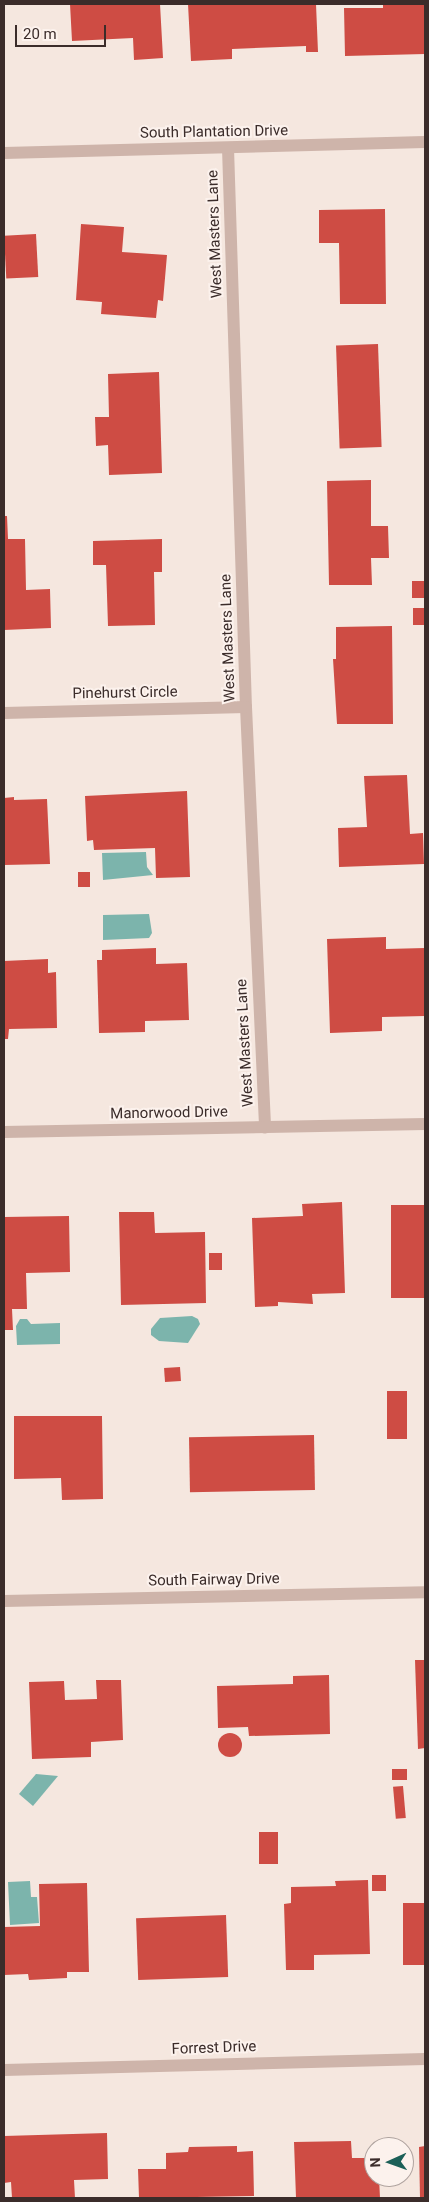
<!DOCTYPE html>
<html>
<head>
<meta charset="utf-8">
<style>
	body { margin:0 }
	#map { position:relative; width:429px; height:2202px; overflow:hidden; background:#f5e7df; font-family:Roboto,sans-serif }
	div>[style] { position:absolute }
	.water>* { inset:0; background:#7cb4ac }
	.building>* { inset:0; background:#ce4c44; transform-origin:0 0 }
	.round { border-radius:50% }
	.minor>* { height:12px; margin:-6px; padding:0 6px; transform-origin:6px; border-radius:6px; background:#ceb4aa }
	span { translate:-50% -50%; white-space:nowrap; text-align:center; line-height:1.15; -webkit-text-stroke:4px #fcf2ed; paint-order:stroke }
	.street-label { font-size:15px; color:#3b2c2a }
	.frame { position:absolute; inset:0; border:5px solid #3b2c2a; pointer-events:none }
	.north { position:absolute; left:364px; top:2137px; width:50px; height:50px; box-sizing:border-box; background:#fcf2ed; border:1px solid #afa39f; border-radius:50%; rotate:268deg; font-size:14px; font-weight:700; line-height:20px; text-align:center; color:#3b2c2a }
	.north::after { content:''; display:block; margin:auto; width:18px; height:22px; background:#1c6058; clip-path:polygon(50% 0,100% 100%,50% 72%,0 100%) }
	.scale { position:absolute; left:15px; top:25px; width:91px; height:22px; box-sizing:border-box; border:2px solid #3b2c2a; border-top:0; padding-left:6px; font-size:15px; line-height:18px; white-space:nowrap; color:#3b2c2a; -webkit-text-stroke:4px #fcf2ed; paint-order:stroke }
</style>
</head>
<body>
<div id="map">
	<div class="water">
		<div style="clip-path:polygon(146px 852px,147px 867px,153px 875px,103px 880px,102px 853px)"></div>
		<div style="clip-path:polygon(149px 914px,152px 933px,149px 938px,103px 940px,103px 915px)"></div>
		<div style="clip-path:polygon(192px 1316px,198px 1319px,200px 1324px,188px 1343px,159px 1341px,151px 1335px,151px 1329px,160px 1318px)"></div>
		<div style="clip-path:polygon(20px 1319px,27px 1319px,31px 1324px,60px 1323px,60px 1344px,17px 1345px,16px 1326px)"></div>
		<div style="clip-path:polygon(36px 1774px,58px 1776px,33px 1806px,19px 1794px)"></div>
		<div style="clip-path:polygon(30px 1881px,31px 1897px,37px 1897px,39px 1923px,10px 1925px,8px 1882px)"></div>
	</div>
	<div class="building">
		<div style="clip-path:polygon(70px 4px,160px 4px,163px 58px,134px 60px,133px 38px,72px 41px)"></div>
		<div style="clip-path:polygon(188px 4px,316px 4px,318px 52px,306px 52px,306px 46px,232px 49px,232px 59px,191px 61px)"></div>
		<div style="clip-path:polygon(383px 4px,425px 4px,425px 54px,345px 56px,344px 8px,383px 8px)"></div>
		<div style="clip-path:polygon(385px 209px,386px 304px,340px 304px,339px 243px,319px 243px,319px 210px)"></div>
		<div style="clip-path:polygon(81px 224px,124px 227px,122px 252px,167px 255px,163px 301px,158px 300px,156px 318px,101px 314px,102px 302px,76px 300px)"></div>
		<div style="left:36px;top:234px;width:43px;height:32px;rotate:87deg"></div>
		<div style="left:378px;top:344px;width:103px;height:42px;rotate:88deg"></div>
		<div style="clip-path:polygon(159px 372px,162px 473px,109px 475px,108px 445px,96px 446px,95px 417px,109px 417px,108px 374px)"></div>
		<div style="clip-path:polygon(371px 480px,371px 526px,388px 526px,389px 558px,371px 558px,372px 585px,329px 585px,327px 481px)"></div>
		<div style="clip-path:polygon(4px 516px,7px 516px,8px 539px,25px 539px,26px 590px,50px 589px,51px 628px,4px 630px)"></div>
		<div style="clip-path:polygon(162px 539px,162px 572px,154px 572px,155px 625px,108px 626px,106px 565px,93px 565px,93px 541px)"></div>
		<div style="left:425px;top:581px;width:17px;height:13px;rotate:90deg"></div>
		<div style="left:425px;top:608px;width:17px;height:12px;rotate:90deg"></div>
		<div style="clip-path:polygon(392px 626px,393px 724px,337px 724px,333px 659px,336px 659px,336px 627px)"></div>
		<div style="clip-path:polygon(407px 775px,410px 834px,423px 833px,424px 864px,339px 867px,338px 828px,367px 827px,364px 776px)"></div>
		<div style="clip-path:polygon(187px 791px,190px 877px,156px 878px,155px 848px,94px 850px,93px 840px,87px 841px,85px 796px)"></div>
		<div style="clip-path:polygon(14px 797px,14px 800px,47px 799px,50px 864px,4px 865px,4px 798px)"></div>
		<div style="left:78px;top:872px;width:12px;height:15px"></div>
		<div style="clip-path:polygon(386px 937px,386px 949px,425px 948px,425px 1016px,382px 1017px,382px 1031px,330px 1033px,327px 939px)"></div>
		<div style="clip-path:polygon(156px 948px,156px 964px,187px 963px,189px 1020px,145px 1021px,145px 1032px,99px 1033px,97px 960px,102px 960px,102px 950px)"></div>
		<div style="clip-path:polygon(48px 959px,48px 973px,56px 972px,57px 1028px,9px 1029px,8px 1039px,4px 1039px,4px 961px)"></div>
		<div style="clip-path:polygon(342px 1202px,345px 1293px,312px 1294px,313px 1304px,278px 1302px,278px 1306px,255px 1307px,252px 1218px,303px 1216px,302px 1204px)"></div>
		<div style="left:425px;top:1205px;width:93px;height:34px;rotate:90deg"></div>
		<div style="clip-path:polygon(119px 1212px,154px 1212px,155px 1233px,205px 1232px,206px 1303px,121px 1305px)"></div>
		<div style="clip-path:polygon(69px 1216px,70px 1272px,26px 1273px,27px 1309px,12px 1309px,13px 1330px,4px 1330px,4px 1217px)"></div>
		<div style="left:209px;top:1253px;width:13px;height:17px"></div>
		<div style="left:180px;top:1367px;width:14px;height:16px;rotate:86deg"></div>
		<div style="left:387px;top:1391px;width:20px;height:48px"></div>
		<div style="clip-path:polygon(14px 1416px,102px 1416px,103px 1499px,62px 1500px,61px 1478px,14px 1479px)"></div>
		<div style="left:314px;top:1435px;width:55px;height:125px;rotate:89deg"></div>
		<div style="clip-path:polygon(415px 1660px,425px 1660px,425px 1748px,418px 1749px)"></div>
		<div style="clip-path:polygon(329px 1675px,330px 1734px,249px 1736px,248px 1727px,218px 1728px,217px 1686px,293px 1684px,293px 1676px)"></div>
		<div style="clip-path:polygon(96px 1680px,121px 1680px,123px 1740px,91px 1742px,91px 1757px,32px 1759px,29px 1682px,64px 1681px,65px 1700px,97px 1699px)"></div>
		<div class="round" style="left:218px;top:1733px;width:24px;height:24px"></div>
		<div style="left:392px;top:1769px;width:15px;height:11px"></div>
		<div style="left:403px;top:1786px;width:32px;height:10px;rotate:85deg"></div>
		<div style="left:259px;top:1832px;width:19px;height:32px"></div>
		<div style="left:372px;top:1875px;width:14px;height:16px"></div>
		<div style="clip-path:polygon(368px 1880px,370px 1954px,314px 1955px,314px 1970px,286px 1970px,284px 1904px,291px 1903px,291px 1887px,336px 1886px,335px 1881px)"></div>
		<div style="clip-path:polygon(87px 1883px,89px 1972px,67px 1972px,67px 1978px,29px 1980px,28px 1974px,4px 1975px,4px 1927px,40px 1926px,39px 1884px)"></div>
		<div style="left:425px;top:1903px;width:62px;height:22px;rotate:90deg"></div>
		<div style="left:226px;top:1915px;width:62px;height:90px;rotate:88deg"></div>
		<div style="clip-path:polygon(107px 2133px,108px 2179px,74px 2180px,75px 2198px,12px 2198px,11px 2182px,4px 2183px,4px 2136px)"></div>
		<div style="clip-path:polygon(351px 2141px,352px 2158px,374px 2158px,374px 2177px,379px 2177px,380px 2198px,296px 2198px,294px 2142px)"></div>
		<div style="clip-path:polygon(237px 2146px,237px 2152px,253px 2151px,254px 2196px,139px 2198px,138px 2169px,166px 2169px,166px 2153px,188px 2152px,189px 2147px)"></div>
		<div style="clip-path:polygon(425px 2146px,425px 2198px,420px 2198px,419px 2147px)"></div>
	</div>
	<div class="minor">
		<div style="left:228px;top:148px;width:559px;rotate:88.16deg"></div>
		<div style="left:246px;top:707px;width:421px;rotate:87.4deg"></div>
		<div style="left:4px;top:153px;width:421px;rotate:-1.5deg"></div>
		<div style="left:4px;top:713px;width:242px;rotate:-1.4deg"></div>
		<div style="left:4px;top:1132px;width:421px;rotate:-1.1deg"></div>
		<div style="left:4px;top:1601px;width:421px;rotate:-1.2deg"></div>
		<div style="left:4px;top:2070px;width:421px;rotate:-1.5deg"></div>
	</div>
	<div class="street-label">
		<span style="left:214px;top:132px;rotate:-1deg">South Plantation Drive</span>
		<span style="left:215px;top:234px;rotate:-92deg">West Masters Lane</span>
		<span style="left:228px;top:638px;rotate:-92deg">West Masters Lane</span>
		<span style="left:125px;top:693px;rotate:-1deg">Pinehurst Circle</span>
		<span style="left:245px;top:1043px;rotate:-93deg">West Masters Lane</span>
		<span style="left:169px;top:1113px;rotate:-1deg">Manorwood Drive</span>
		<span style="left:214px;top:1580px;rotate:-1deg">South Fairway Drive</span>
		<span style="left:214px;top:2048px;rotate:-2deg">Forrest Drive</span>
	</div>
	<div class="frame"></div>
	<div class="north">N</div>
	<div class="scale">20 m</div>
</div>
</body>
</html>
